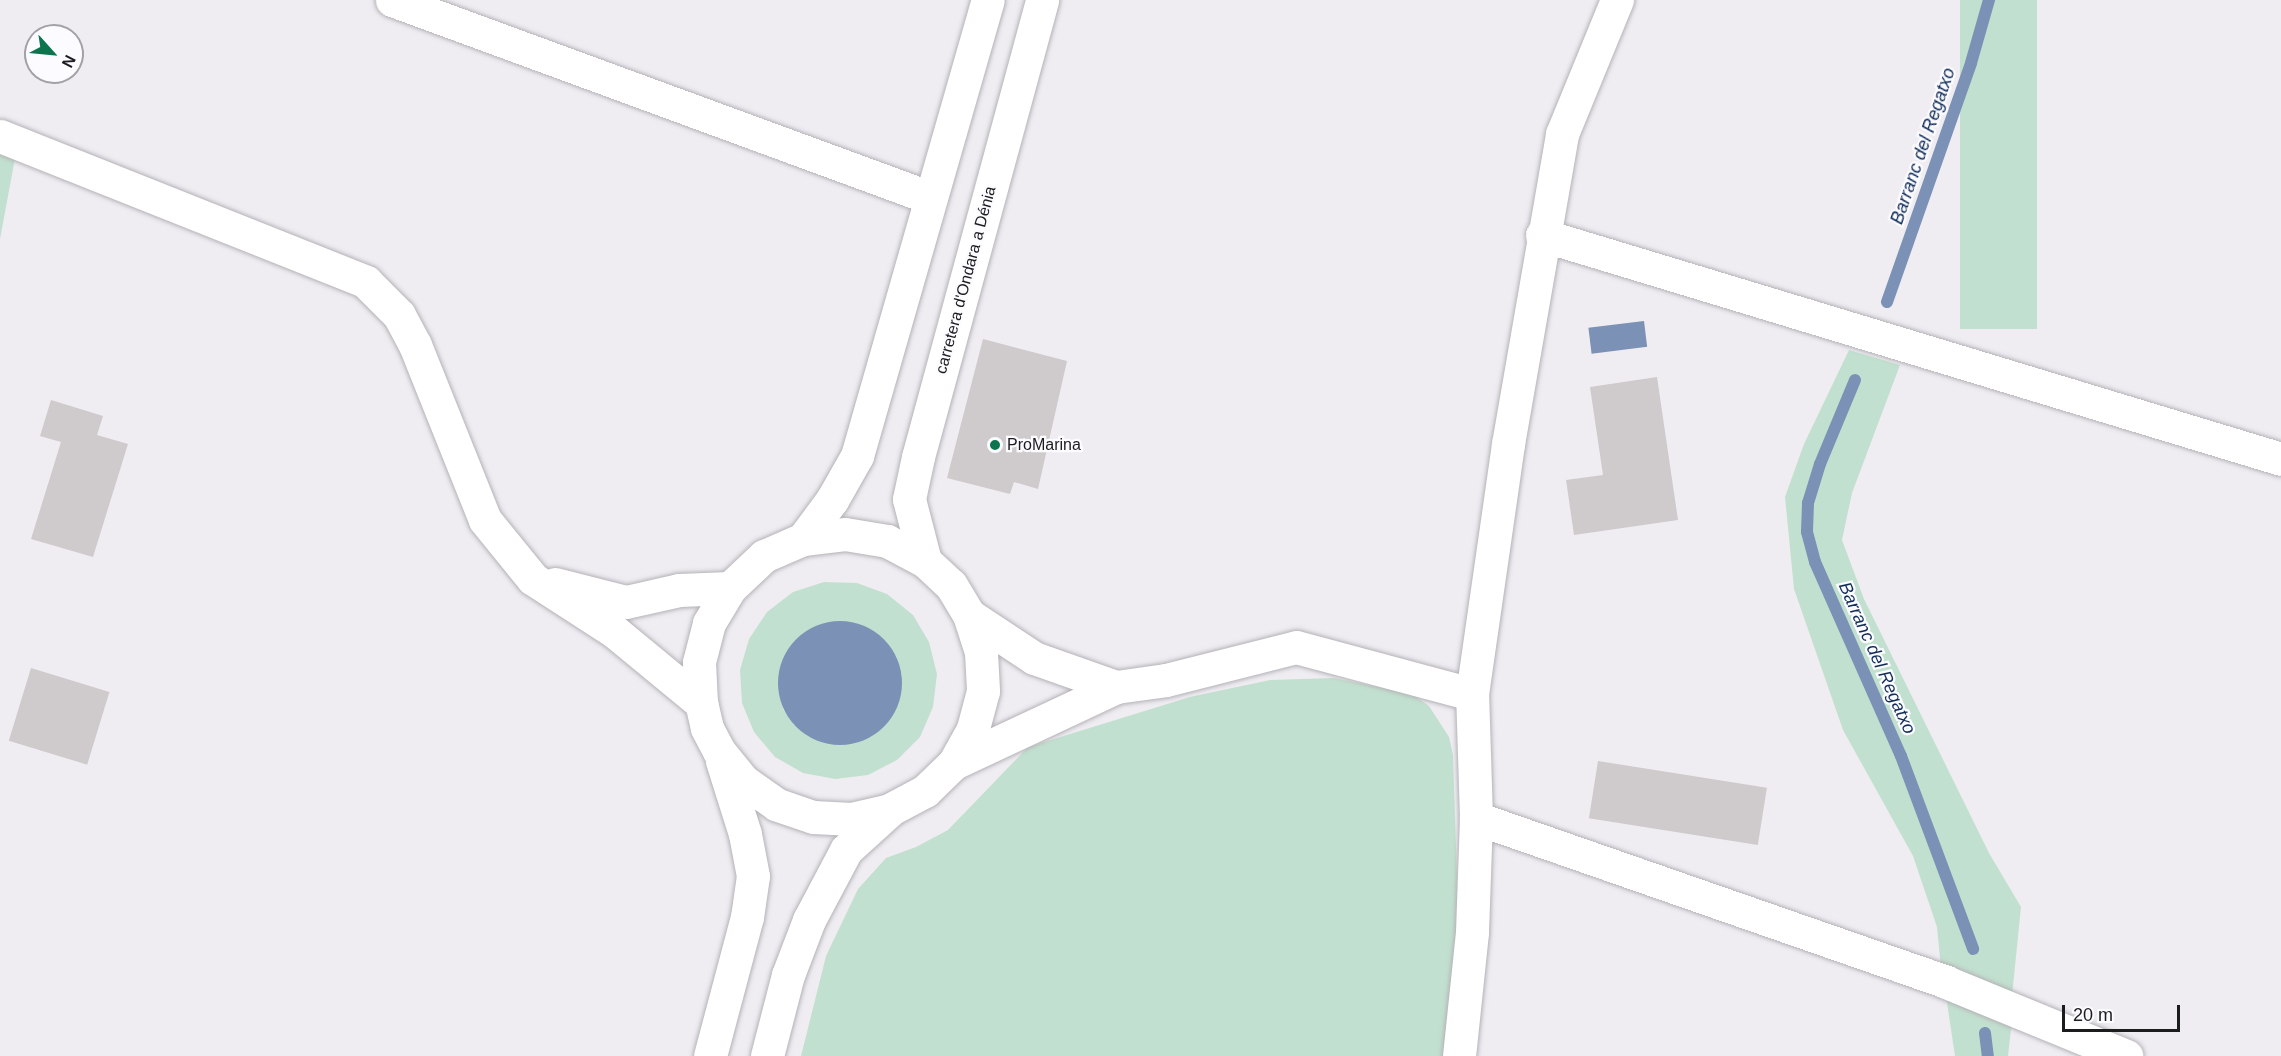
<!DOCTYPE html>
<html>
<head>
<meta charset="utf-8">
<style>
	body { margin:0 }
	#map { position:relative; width:2281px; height:1056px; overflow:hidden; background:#efedf2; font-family:Arial,sans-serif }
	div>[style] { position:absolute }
	.green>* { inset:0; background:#c2e0cf; transform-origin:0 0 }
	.water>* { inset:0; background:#7b91b5; transform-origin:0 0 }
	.round { border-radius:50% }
	.stream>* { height:12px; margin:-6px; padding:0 6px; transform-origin:6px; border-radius:6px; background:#7b91b5 }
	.building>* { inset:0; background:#cfcacb; transform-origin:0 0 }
	.roads { filter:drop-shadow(0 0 2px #b4b2b7) drop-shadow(0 0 2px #b4b2b7) }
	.minor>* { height:33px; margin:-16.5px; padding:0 16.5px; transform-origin:16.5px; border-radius:16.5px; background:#fff }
	.major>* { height:33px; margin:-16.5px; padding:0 16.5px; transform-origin:16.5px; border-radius:16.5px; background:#fff }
	.dots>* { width:16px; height:16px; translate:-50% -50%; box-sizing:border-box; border:3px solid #fcfbff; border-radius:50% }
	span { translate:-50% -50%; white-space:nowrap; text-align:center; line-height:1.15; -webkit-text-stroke:4.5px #fcfbff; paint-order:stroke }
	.street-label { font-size:16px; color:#1c1b1d }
	.poi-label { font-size:16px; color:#1c1b1d }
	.left { translate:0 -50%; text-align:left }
	.water-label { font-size:18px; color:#102d5a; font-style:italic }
	.north { position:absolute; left:24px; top:24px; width:60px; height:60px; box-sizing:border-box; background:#fcfbff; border:2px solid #a2a1a5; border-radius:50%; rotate:117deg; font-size:16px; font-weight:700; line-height:24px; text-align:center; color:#1c1b1d }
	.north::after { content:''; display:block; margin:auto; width:21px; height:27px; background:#0d754d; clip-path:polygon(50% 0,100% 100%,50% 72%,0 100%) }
	.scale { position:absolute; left:2062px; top:1005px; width:118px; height:27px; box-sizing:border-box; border:3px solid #1c1b1d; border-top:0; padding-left:8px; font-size:18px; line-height:21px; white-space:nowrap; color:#1c1b1d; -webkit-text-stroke:4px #fcfbff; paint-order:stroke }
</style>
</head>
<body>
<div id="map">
	<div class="green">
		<div style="left:1960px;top:0;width:77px;height:329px"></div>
		<div style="clip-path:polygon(0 147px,16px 153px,0 239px)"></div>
		<div style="clip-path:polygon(1849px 350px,1900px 365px,1852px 493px,1842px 540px,1864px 599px,1989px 853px,2021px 907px,2012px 996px,1941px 968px,1937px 927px,1913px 856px,1843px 730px,1794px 589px,1785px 497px,1804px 444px)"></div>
		<div style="clip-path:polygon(evenodd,824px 582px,857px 583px,887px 594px,913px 615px,929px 642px,937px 674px,933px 707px,920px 737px,897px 760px,868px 775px,835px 779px,803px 773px,775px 757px,754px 732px,742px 703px,740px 670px,749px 639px,767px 612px,793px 592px,824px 582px,886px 641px,897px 658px,902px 676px,794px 725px,783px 709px,779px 671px,886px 641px)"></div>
		<div style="clip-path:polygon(1334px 678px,1412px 694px,1429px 706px,1449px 737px,1453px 755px,1458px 909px,1445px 1056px,801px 1056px,826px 956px,858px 889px,886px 858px,916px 847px,948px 830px,1028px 747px,1190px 697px,1270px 680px)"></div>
		<div style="clip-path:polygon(1946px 996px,2012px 1020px,2008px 1056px,1955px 1056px)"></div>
	</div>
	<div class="water">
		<div style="left:1644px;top:321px;width:26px;height:56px;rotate:83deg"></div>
		<div class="round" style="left:778px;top:621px;width:124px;height:124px"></div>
	</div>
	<div class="stream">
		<div style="left:1887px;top:302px;width:253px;rotate:-70.6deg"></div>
		<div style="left:1971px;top:63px;width:66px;rotate:-74.1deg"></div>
		<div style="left:1855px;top:380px;width:91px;rotate:112.6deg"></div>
		<div style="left:1820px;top:464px;width:41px;rotate:107.1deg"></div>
		<div style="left:1808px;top:503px;width:29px;rotate:92deg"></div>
		<div style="left:1807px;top:532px;width:31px;rotate:75deg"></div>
		<div style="left:1815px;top:562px;width:212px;rotate:66.1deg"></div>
		<div style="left:1901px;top:756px;width:206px;rotate:69.5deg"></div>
		<div style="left:1985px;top:1033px;width:23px;rotate:83deg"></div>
	</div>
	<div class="building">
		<div style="clip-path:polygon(983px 339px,1067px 361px,1038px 489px,1014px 482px,1010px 494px,947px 478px)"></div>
		<div style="clip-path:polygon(1657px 377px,1678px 520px,1574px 535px,1566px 480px,1603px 475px,1590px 387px)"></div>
		<div style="clip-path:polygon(51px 400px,103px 416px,97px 435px,128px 444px,93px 557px,31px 539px,61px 442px,40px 436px)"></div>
		<div style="left:31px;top:668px;width:82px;height:76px;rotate:17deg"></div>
		<div style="left:1598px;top:761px;width:171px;height:58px;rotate:9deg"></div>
	</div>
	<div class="roads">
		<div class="minor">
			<div style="left:392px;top:0;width:574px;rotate:20.17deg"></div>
			<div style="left:0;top:136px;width:394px;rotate:21.7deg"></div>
			<div style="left:366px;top:282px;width:47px;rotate:45deg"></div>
			<div style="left:399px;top:315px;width:34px;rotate:62deg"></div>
			<div style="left:415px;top:345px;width:188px;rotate:68.2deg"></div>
			<div style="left:485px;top:520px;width:76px;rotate:50.9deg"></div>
			<div style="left:533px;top:579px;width:98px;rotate:32.9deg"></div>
			<div style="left:615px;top:632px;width:112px;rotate:39.5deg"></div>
			<div style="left:1542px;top:235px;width:772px;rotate:16.86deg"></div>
			<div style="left:555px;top:584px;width:73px;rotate:14.2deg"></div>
			<div style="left:626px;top:602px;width:54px;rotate:-12.8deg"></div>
			<div style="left:679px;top:590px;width:51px;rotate:-2.2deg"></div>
			<div style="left:969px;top:615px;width:78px;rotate:33.5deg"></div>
			<div style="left:1034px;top:658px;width:87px;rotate:19.5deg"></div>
			<div style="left:954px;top:763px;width:179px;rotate:-25.1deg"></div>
			<div style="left:1116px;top:687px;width:50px;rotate:-8deg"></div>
			<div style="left:1166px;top:680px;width:134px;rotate:-14.2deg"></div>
			<div style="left:1296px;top:647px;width:182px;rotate:15deg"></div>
			<div style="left:1476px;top:818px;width:498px;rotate:19.2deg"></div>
			<div style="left:1946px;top:982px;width:195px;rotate:22.3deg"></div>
			<div style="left:1459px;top:1056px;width:125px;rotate:-84deg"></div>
			<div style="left:1472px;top:932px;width:114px;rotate:-88deg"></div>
			<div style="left:1476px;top:818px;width:124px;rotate:-91.8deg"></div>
			<div style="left:1472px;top:694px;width:253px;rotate:-81.8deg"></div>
			<div style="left:1508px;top:444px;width:315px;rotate:-80.1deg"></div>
			<div style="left:1562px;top:134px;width:145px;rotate:-67.7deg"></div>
		</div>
		<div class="major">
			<div style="left:803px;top:539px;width:42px;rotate:-6.8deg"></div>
			<div style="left:845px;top:534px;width:43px;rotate:9.5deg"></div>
			<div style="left:887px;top:541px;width:43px;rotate:27.8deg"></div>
			<div style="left:925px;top:561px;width:35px;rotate:43deg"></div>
			<div style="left:951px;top:585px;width:35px;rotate:59deg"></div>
			<div style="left:969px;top:615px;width:39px;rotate:72deg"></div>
			<div style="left:981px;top:652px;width:39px;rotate:87deg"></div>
			<div style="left:983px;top:691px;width:39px;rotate:105deg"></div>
			<div style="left:973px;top:729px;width:39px;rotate:119deg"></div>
			<div style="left:954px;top:763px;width:40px;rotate:136deg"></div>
			<div style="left:925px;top:791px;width:40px;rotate:152deg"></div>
			<div style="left:890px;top:810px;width:39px;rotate:167deg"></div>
			<div style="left:852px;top:819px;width:39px;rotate:-177deg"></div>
			<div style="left:813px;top:817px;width:39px;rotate:-161deg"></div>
			<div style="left:776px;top:804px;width:39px;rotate:-145deg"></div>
			<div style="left:744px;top:782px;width:40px;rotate:-129deg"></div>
			<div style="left:719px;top:751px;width:26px;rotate:-118deg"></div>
			<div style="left:707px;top:728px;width:26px;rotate:-103deg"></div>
			<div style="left:701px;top:703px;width:41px;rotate:-92.8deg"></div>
			<div style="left:699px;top:662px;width:40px;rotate:-75.6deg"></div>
			<div style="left:709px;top:623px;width:41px;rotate:-59deg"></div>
			<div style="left:730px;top:588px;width:47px;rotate:-43.3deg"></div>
			<div style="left:764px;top:556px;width:43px;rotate:-23.6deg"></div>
			<div style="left:803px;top:539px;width:49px;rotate:-53.4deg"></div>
			<div style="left:832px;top:500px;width:51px;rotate:-60.4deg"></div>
			<div style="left:857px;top:456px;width:474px;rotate:-74deg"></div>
			<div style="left:925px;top:561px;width:64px;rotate:-104.5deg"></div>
			<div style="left:909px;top:499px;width:43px;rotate:-77.9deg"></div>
			<div style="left:918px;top:457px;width:474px;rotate:-74.8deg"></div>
			<div style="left:710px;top:1056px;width:144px;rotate:-75.1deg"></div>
			<div style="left:747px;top:917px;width:41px;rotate:-81.7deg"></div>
			<div style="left:753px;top:876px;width:43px;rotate:-100.8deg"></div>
			<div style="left:745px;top:834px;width:77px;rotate:-107.5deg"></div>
			<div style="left:767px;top:1056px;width:84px;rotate:-75.5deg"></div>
			<div style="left:788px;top:975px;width:59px;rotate:-69.1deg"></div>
			<div style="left:809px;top:920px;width:79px;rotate:-62.1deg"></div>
			<div style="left:846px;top:850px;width:58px;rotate:-42.2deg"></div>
		</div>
	</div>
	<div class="dots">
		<div style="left:995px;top:445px;background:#0d754d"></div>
	</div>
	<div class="street-label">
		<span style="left:966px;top:280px;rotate:-75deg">carretera d'Ondara a Dénia</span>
	</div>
	<div class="poi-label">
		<span class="left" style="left:1007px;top:445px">ProMarina</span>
	</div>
	<div class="water-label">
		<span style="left:1923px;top:146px;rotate:-71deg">Barranc del Regatxo</span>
		<span style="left:1877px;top:658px;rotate:66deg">Barranc del Regatxo</span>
	</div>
	<div class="north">N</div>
	<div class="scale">20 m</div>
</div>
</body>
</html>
